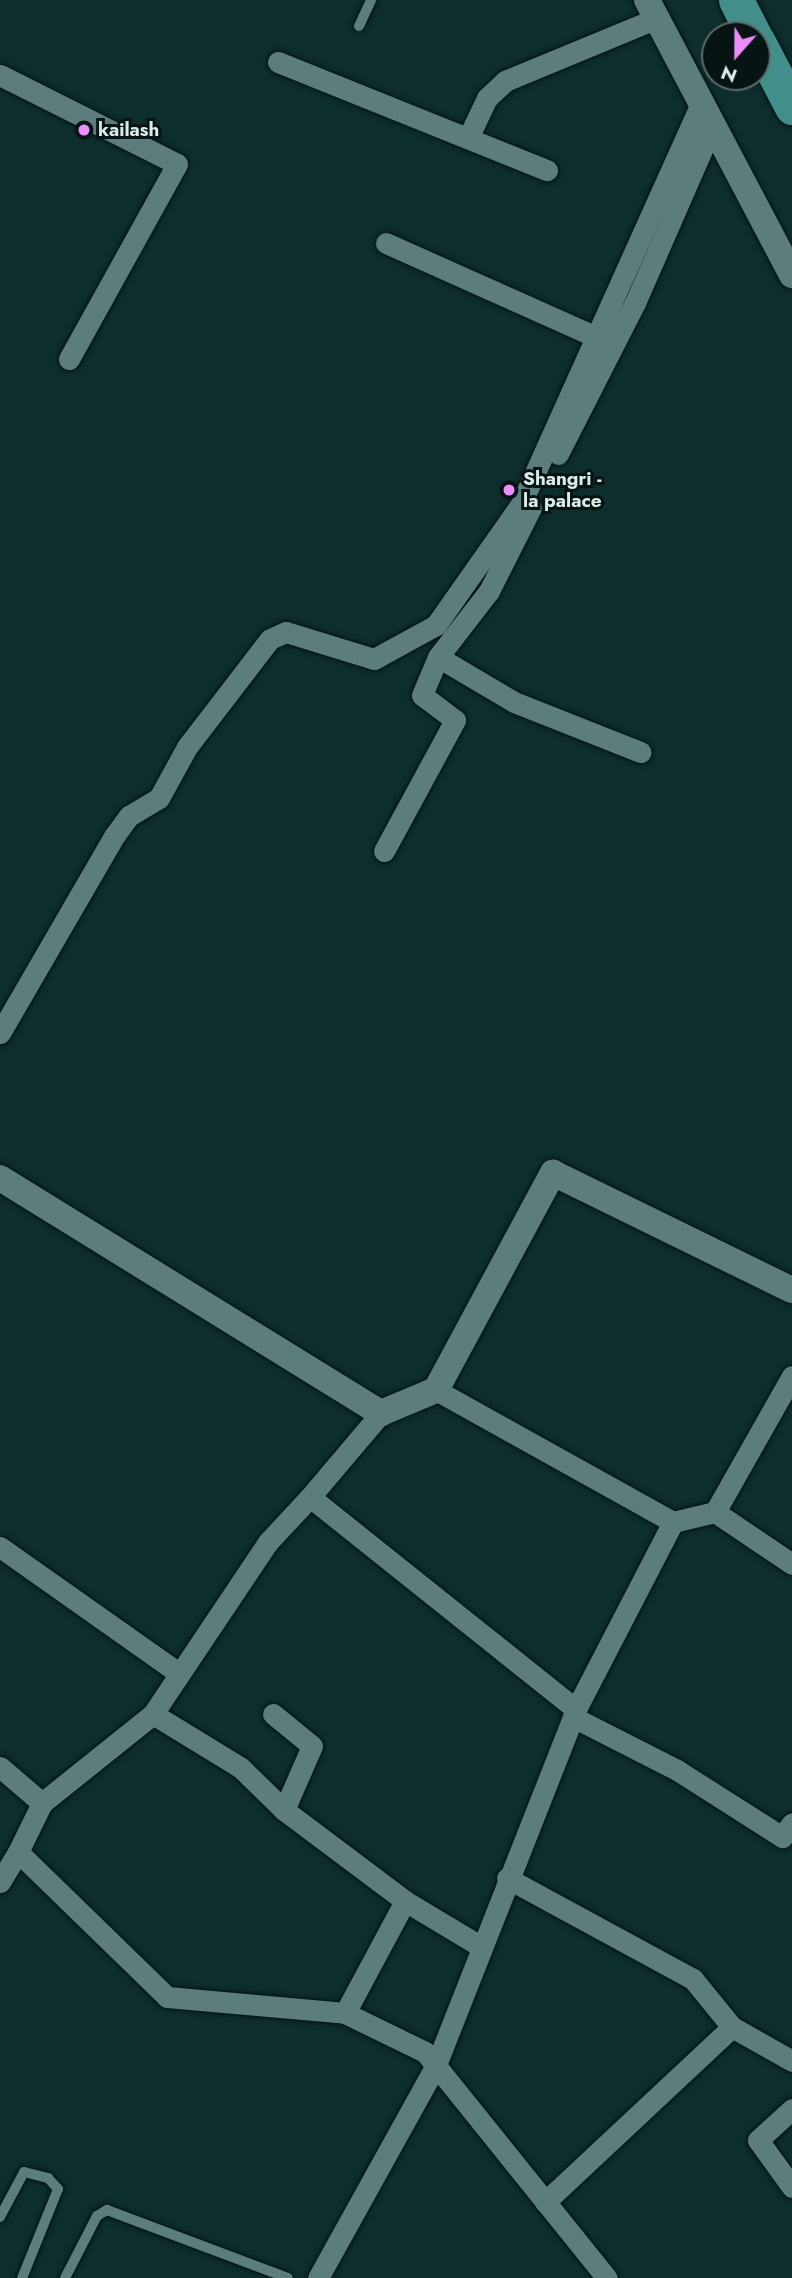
<!DOCTYPE html>
<html>
<head>
<meta charset="utf-8">
<style>
	body { margin:0 }
	#map { position:relative; width:792px; height:2278px; overflow:hidden; background:#0e2e2d; font-family:Jost,sans-serif }
	div>[style] { position:absolute }
	.roads { filter:drop-shadow(0 0 2px #001514) drop-shadow(0 0 2px #001514) }
	.service>* { height:10px; margin:-5px; padding:0 5px; transform-origin:5px; border-radius:5px; background:#5c7d7b }
	.minor>* { height:21px; margin:-10.5px; padding:0 10.5px; transform-origin:10.5px; border-radius:10.5px; background:#5c7d7b }
	.tertiary>* { height:26px; margin:-13px; padding:0 13px; transform-origin:13px; border-radius:13px; background:#5c7d7b }
	.trunk>* { height:35px; margin:-17.5px; padding:0 17.5px; transform-origin:17.5px; border-radius:17.5px; background:#428e8a }
	.dots>* { width:19px; height:19px; translate:-50% -50%; box-sizing:border-box; border:4px solid #071413; border-radius:50% }
	span { translate:-50% -50%; white-space:nowrap; text-align:center; line-height:1.15; -webkit-text-stroke:6px #071413; paint-order:stroke }
	.poi-label { font-size:19px; color:#daecea; font-weight:700 }
	.left { translate:0 -50%; text-align:left }
	.north { position:absolute; left:701px; top:21px; width:70px; height:70px; box-sizing:border-box; background:#071413; border:2px solid #5b6a69; border-radius:50%; rotate:201deg; font-size:19px; font-weight:700; line-height:28px; text-align:center; color:#daecea }
	.north::after { content:''; display:block; margin:auto; width:24px; height:32px; background:#eb8dfb; clip-path:polygon(50% 0,100% 100%,50% 72%,0 100%) }
</style>
</head>
<body>
<div id="map">
	<div class="roads">
		<div class="service">
			<div style="left:359px;top:26px;width:29px;rotate:-65deg"></div>
			<div style="left:0;top:2217px;width:51px;rotate:-61.9deg"></div>
			<div style="left:24px;top:2172px;width:25px;rotate:14deg"></div>
			<div style="left:48px;top:2178px;width:15px;rotate:48deg"></div>
			<div style="left:58px;top:2189px;width:96px;rotate:112deg"></div>
			<div style="left:65px;top:2278px;width:70px;rotate:-62.7deg"></div>
			<div style="left:97px;top:2216px;width:12px;rotate:-31deg"></div>
			<div style="left:107px;top:2210px;width:193px;rotate:20.6deg"></div>
		</div>
		<div class="minor">
			<div style="left:278px;top:62px;width:290px;rotate:21.9deg"></div>
			<div style="left:0;top:75px;width:198px;rotate:26.7deg"></div>
			<div style="left:177px;top:164px;width:223px;rotate:119deg"></div>
			<div style="left:468px;top:138px;width:44px;rotate:-64.6deg"></div>
			<div style="left:487px;top:98px;width:25px;rotate:-43deg"></div>
			<div style="left:505px;top:81px;width:165px;rotate:-22.5deg"></div>
			<div style="left:386px;top:243px;width:230px;rotate:24.1deg"></div>
			<div style="left:558px;top:454px;width:169px;rotate:-63deg"></div>
			<div style="left:635px;top:303px;width:192px;rotate:-66.4deg"></div>
			<div style="left:438px;top:657px;width:88px;rotate:30.6deg"></div>
			<div style="left:514px;top:702px;width:136px;rotate:21.6deg"></div>
			<div style="left:384px;top:851px;width:149px;rotate:-61.5deg"></div>
			<div style="left:455px;top:720px;width:41px;rotate:-142.9deg"></div>
			<div style="left:422px;top:695px;width:41px;rotate:-67.2deg"></div>
			<div style="left:438px;top:657px;width:83px;rotate:-52.3deg"></div>
			<div style="left:489px;top:591px;width:93px;rotate:-63.2deg"></div>
			<div style="left:0;top:1033px;width:229px;rotate:-59.9deg"></div>
			<div style="left:115px;top:835px;width:24px;rotate:-54deg"></div>
			<div style="left:129px;top:816px;width:35px;rotate:-31deg"></div>
			<div style="left:159px;top:798px;width:58px;rotate:-61.2deg"></div>
			<div style="left:187px;top:747px;width:136px;rotate:-52.5deg"></div>
			<div style="left:270px;top:639px;width:17px;rotate:-24deg"></div>
			<div style="left:286px;top:632px;width:92px;rotate:17.1deg"></div>
			<div style="left:374px;top:659px;width:71px;rotate:-28.7deg"></div>
			<div style="left:436px;top:625px;width:148px;rotate:-54.9deg"></div>
			<div style="left:521px;top:504px;width:436px;rotate:-65.8deg"></div>
			<div style="left:381px;top:1413px;width:110px;rotate:130.2deg"></div>
			<div style="left:310px;top:1497px;width:340px;rotate:38.6deg"></div>
			<div style="left:310px;top:1497px;width:62px;rotate:133deg"></div>
			<div style="left:268px;top:1542px;width:207px;rotate:123.8deg"></div>
			<div style="left:153px;top:1714px;width:103px;rotate:31.5deg"></div>
			<div style="left:241px;top:1768px;width:60px;rotate:44.3deg"></div>
			<div style="left:284px;top:1810px;width:151px;rotate:36.9deg"></div>
			<div style="left:405px;top:1901px;width:127px;rotate:118.2deg"></div>
			<div style="left:715px;top:1512px;width:93px;rotate:34deg"></div>
			<div style="left:673px;top:1522px;width:43px;rotate:-13.4deg"></div>
			<div style="left:715px;top:1512px;width:156px;rotate:-60.5deg"></div>
			<div style="left:0;top:1547px;width:217px;rotate:35.2deg"></div>
			<div style="left:153px;top:1714px;width:142px;rotate:141.3deg"></div>
			<div style="left:42px;top:1803px;width:55px;rotate:116.1deg"></div>
			<div style="left:18px;top:1852px;width:208px;rotate:44.2deg"></div>
			<div style="left:167px;top:1997px;width:179px;rotate:5.1deg"></div>
			<div style="left:345px;top:2013px;width:89px;rotate:26deg"></div>
			<div style="left:425px;top:2052px;width:290px;rotate:51.2deg"></div>
			<div style="left:273px;top:1714px;width:50px;rotate:39.4deg"></div>
			<div style="left:312px;top:1746px;width:70px;rotate:113.6deg"></div>
			<div style="left:573px;top:1717px;width:117px;rotate:27deg"></div>
			<div style="left:677px;top:1770px;width:125px;rotate:32.5deg"></div>
			<div style="left:782px;top:1837px;width:17px;rotate:-54deg"></div>
			<div style="left:0;top:1767px;width:55px;rotate:40.6deg"></div>
			<div style="left:507px;top:1878px;width:212px;rotate:28.5deg"></div>
			<div style="left:693px;top:1979px;width:62px;rotate:50.9deg"></div>
			<div style="left:0;top:1882px;width:35px;rotate:-59deg"></div>
			<div style="left:405px;top:1901px;width:87px;rotate:31deg"></div>
			<div style="left:792px;top:2109px;width:46px;rotate:137.6deg"></div>
			<div style="left:758px;top:2140px;width:58px;rotate:54.1deg"></div>
			<div style="left:545px;top:2202px;width:256px;rotate:-43.1deg"></div>
			<div style="left:732px;top:2027px;width:69px;rotate:29.5deg"></div>
			<div style="left:318px;top:2278px;width:244px;rotate:-61deg"></div>
			<div style="left:436px;top:2065px;width:383px;rotate:-68.5deg"></div>
			<div style="left:576px;top:1709px;width:211px;rotate:-62.6deg"></div>
			<div style="left:673px;top:1522px;width:271px;rotate:-150.9deg"></div>
		</div>
		<div class="tertiary">
			<div style="left:647px;top:0;width:311px;rotate:62.2deg"></div>
			<div style="left:0;top:1178px;width:448px;rotate:31.7deg"></div>
			<div style="left:381px;top:1413px;width:60px;rotate:-22.7deg"></div>
			<div style="left:436px;top:1390px;width:247px;rotate:-61.7deg"></div>
			<div style="left:553px;top:1173px;width:266px;rotate:26.1deg"></div>
		</div>
		<div class="trunk">
			<div style="left:736px;top:0;width:39px;rotate:63deg"></div>
			<div style="left:757px;top:40px;width:76px;rotate:62.4deg"></div>
		</div>
	</div>
	<div class="dots">
		<div style="left:84px;top:130px;background:#eb8dfb"></div>
		<div style="left:509px;top:490px;background:#eb8dfb"></div>
	</div>
	<div class="poi-label">
		<span class="left" style="left:98px;top:130px">kailash</span>
		<span class="left" style="left:523px;top:490px">Shangri -<br>la palace</span>
	</div>
	<div class="north">N</div>
</div>
</body>
</html>
